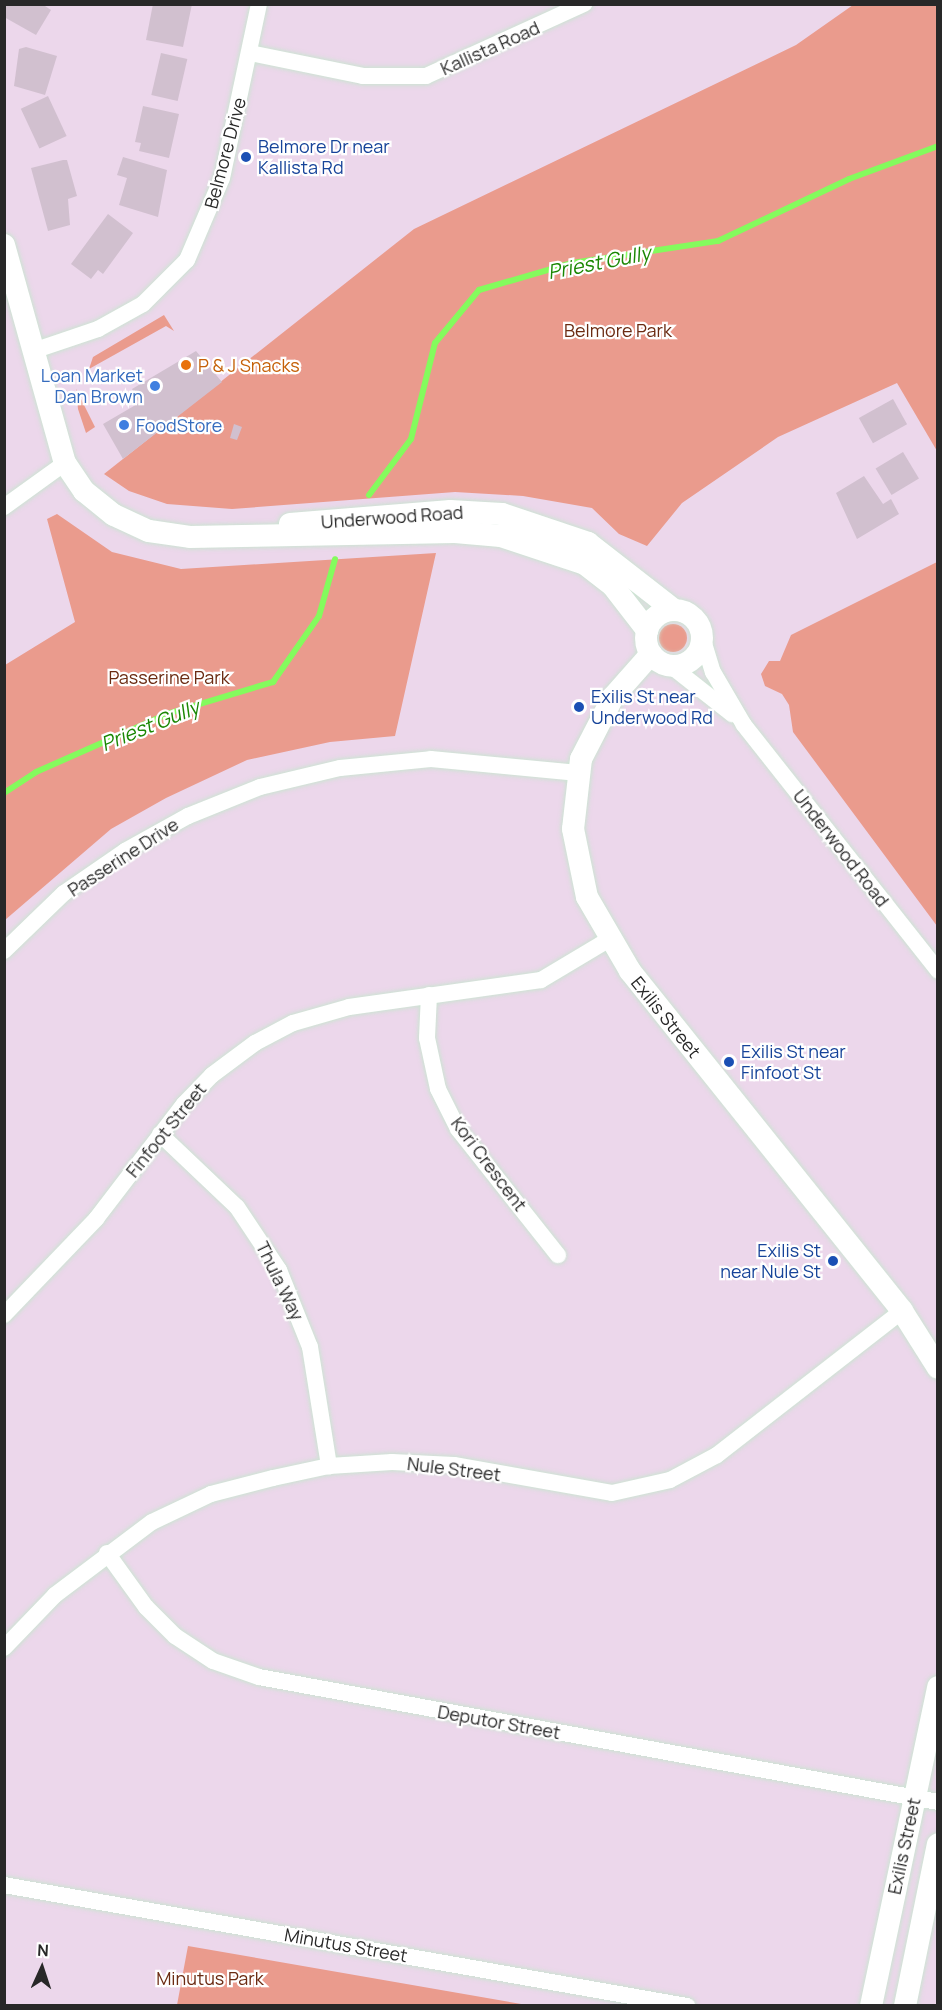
<!DOCTYPE html>
<html>
<head>
<meta charset="utf-8">
<style>
	body { margin:0 }
	#map { position:relative; width:942px; height:2010px; overflow:hidden; background:#ecd7eb; font-family:Manrope,sans-serif }
	div>[style] { position:absolute }
	.green>* { inset:0; background:#ea9b8d }
	.round { border-radius:50% }
	.stream>* { height:6px; margin:-3px; padding:0 3px; transform-origin:3px; border-radius:3px; background:#84fb5d }
	.building>* { inset:0; background:#d1c0cf; transform-origin:0 0 }
	.roads { filter:drop-shadow(0 0 2px #cde3d3) drop-shadow(0 0 2px #cde3d3) }
	.street>* { height:16px; margin:-8px; padding:0 8px; transform-origin:8px; border-radius:8px; background:#fff }
	.secondary>* { height:22px; margin:-11px; padding:0 11px; transform-origin:11px; border-radius:11px; background:#fff }
	.secondary>.ring { margin:-11px; padding:0; box-sizing:content-box; background:none; border:22px solid #fff; border-radius:50% }
	.dots>* { width:16px; height:16px; translate:-50% -50%; box-sizing:border-box; border:3px solid #fff; border-radius:50% }
	span { translate:-50% -50%; white-space:nowrap; text-align:center; line-height:1.15; -webkit-text-stroke:4.5px #fff; paint-order:stroke }
	.street-label { font-size:18px; color:#282828 }
	.transit-label { font-size:18px; color:#164399 }
	.left { translate:0 -50%; text-align:left }
	.right { translate:-100% -50%; text-align:right }
	.park-label { font-size:18px; color:#6b2b12 }
	.food-label { font-size:18px; color:#c56008 }
	.shop-label { font-size:18px; color:#366cbe }
	.water-label { font-size:20px; color:#1a8703; font-style:italic }
	.frame { position:absolute; inset:0; border:6px solid #282828; pointer-events:none }
	.north { position:absolute; left:12px; top:1938px; width:60px; height:60px; -webkit-text-stroke:4px #fff; paint-order:stroke; rotate:3deg; font-size:16px; font-weight:700; line-height:24px; text-align:center; color:#282828 }
	.north::after { content:''; display:block; margin:auto; width:21px; height:27px; background:#282828; clip-path:polygon(50% 0,100% 100%,50% 72%,0 100%) }
</style>
</head>
<body>
<div id="map">
	<div class="green">
		<div style="clip-path:polygon(853px 5px,937px 5px,937px 451px,897px 383px,778px 437px,682px 503px,647px 546px,619px 534px,592px 508px,523px 496px,455px 492px,232px 509px,167px 504px,129px 491px,104px 474px,414px 229px,796px 45px)"></div>
		<div style="clip-path:polygon(164px 315px,174px 331px,166px 326px,89px 369px,93px 357px)"></div>
		<div style="clip-path:polygon(76px 389px,95px 427px,86px 433px,78px 409px)"></div>
		<div style="clip-path:polygon(57px 514px,112px 552px,181px 569px,436px 553px,395px 736px,330px 742px,247px 760px,166px 798px,111px 829px,5px 920px,5px 665px,75px 622px,47px 519px)"></div>
		<div style="clip-path:polygon(937px 562px,937px 926px,793px 732px,789px 705px,782px 694px,765px 686px,761px 674px,769px 661px,780px 661px,791px 635px)"></div>
		<div class="round" style="left:659px;top:624px;width:28px;height:28px"></div>
		<div style="clip-path:polygon(188px 1946px,527px 2005px,177px 2005px)"></div>
	</div>
	<div class="stream">
		<div style="left:369px;top:495px;width:70px;rotate:-53.1deg"></div>
		<div style="left:411px;top:439px;width:99px;rotate:-76deg"></div>
		<div style="left:435px;top:343px;width:69px;rotate:-50.3deg"></div>
		<div style="left:479px;top:290px;width:97px;rotate:-16.2deg"></div>
		<div style="left:572px;top:263px;width:148px;rotate:-8.6deg"></div>
		<div style="left:718px;top:241px;width:145px;rotate:-25.3deg"></div>
		<div style="left:849px;top:179px;width:95px;rotate:-20.3deg"></div>
		<div style="left:4px;top:793px;width:38px;rotate:-33deg"></div>
		<div style="left:36px;top:772px;width:146px;rotate:-23.8deg"></div>
		<div style="left:170px;top:713px;width:108px;rotate:-16.8deg"></div>
		<div style="left:273px;top:682px;width:80px;rotate:-55.1deg"></div>
		<div style="left:319px;top:616px;width:59px;rotate:-74.3deg"></div>
	</div>
	<div class="building">
		<div style="clip-path:polygon(6px 4px,42px 4px,51px 10px,36px 35px,4px 17px)"></div>
		<div style="clip-path:polygon(153px 4px,192px 4px,183px 47px,146px 40px)"></div>
		<div style="clip-path:polygon(26px 47px,57px 56px,45px 95px,14px 86px,19px 49px)"></div>
		<div style="left:161px;top:53px;width:27px;height:43px;rotate:13deg"></div>
		<div style="left:48px;top:96px;width:44px;height:30px;rotate:65deg"></div>
		<div style="clip-path:polygon(143px 106px,179px 114px,169px 158px,139px 151px,141px 143px,135px 142px)"></div>
		<div style="clip-path:polygon(123px 157px,167px 170px,158px 217px,119px 205px,127px 178px,117px 175px)"></div>
		<div style="clip-path:polygon(63px 160px,67px 160px,77px 196px,68px 199px,70px 225px,48px 231px,31px 168px)"></div>
		<div style="clip-path:polygon(108px 214px,133px 233px,103px 274px,98px 270px,91px 279px,71px 264px)"></div>
		<div style="clip-path:polygon(196px 351px,222px 382px,123px 459px,103px 424px,139px 403px,132px 389px)"></div>
		<div style="left:893px;top:399px;width:29px;height:39px;rotate:61deg"></div>
		<div style="clip-path:polygon(234px 424px,242px 427px,237px 440px,230px 438px)"></div>
		<div style="left:903px;top:452px;width:31px;height:32px;rotate:59deg"></div>
		<div style="clip-path:polygon(864px 476px,883px 504px,891px 499px,899px 514px,857px 539px,836px 493px)"></div>
	</div>
	<div class="roads">
		<div class="street">
			<div style="left:250px;top:53px;width:115px;rotate:11.5deg"></div>
			<div style="left:363px;top:76px;width:63px"></div>
			<div style="left:426px;top:76px;width:174px;rotate:-24.5deg"></div>
			<div style="left:33px;top:351px;width:69px;rotate:-18.7deg"></div>
			<div style="left:98px;top:329px;width:51px;rotate:-29.1deg"></div>
			<div style="left:143px;top:304px;width:62px;rotate:-45deg"></div>
			<div style="left:187px;top:260px;width:89px;rotate:-66.9deg"></div>
			<div style="left:222px;top:178px;width:178px;rotate:-78deg"></div>
			<div style="left:4px;top:507px;width:75px;rotate:-35.8deg"></div>
			<div style="left:703px;top:640px;width:34px;rotate:73deg"></div>
			<div style="left:713px;top:672px;width:61px;rotate:59.7deg"></div>
			<div style="left:744px;top:725px;width:313px;rotate:51.7deg"></div>
			<div style="left:671px;top:666px;width:78px;rotate:38.2deg"></div>
			<div style="left:4px;top:951px;width:83px;rotate:-44deg"></div>
			<div style="left:64px;top:893px;width:74px;rotate:-34.5deg"></div>
			<div style="left:125px;top:851px;width:72px;rotate:-29.1deg"></div>
			<div style="left:188px;top:816px;width:78px;rotate:-21.9deg"></div>
			<div style="left:260px;top:787px;width:82px;rotate:-13.4deg"></div>
			<div style="left:340px;top:768px;width:91px;rotate:-5.6deg"></div>
			<div style="left:431px;top:759px;width:148px;rotate:5.4deg"></div>
			<div style="left:429px;top:995px;width:43px;rotate:92.7deg"></div>
			<div style="left:427px;top:1038px;width:52px;rotate:77.8deg"></div>
			<div style="left:438px;top:1089px;width:45px;rotate:63.4deg"></div>
			<div style="left:458px;top:1129px;width:161px;rotate:51.6deg"></div>
			<div style="left:160px;top:1134px;width:106px;rotate:43.5deg"></div>
			<div style="left:237px;top:1207px;width:76px;rotate:56.3deg"></div>
			<div style="left:279px;top:1270px;width:83px;rotate:68.1deg"></div>
			<div style="left:310px;top:1347px;width:121px;rotate:80.9deg"></div>
			<div style="left:4px;top:1315px;width:133px;rotate:-46.2deg"></div>
			<div style="left:96px;top:1219px;width:145px;rotate:-52.6deg"></div>
			<div style="left:184px;top:1104px;width:40px;rotate:-46deg"></div>
			<div style="left:212px;top:1075px;width:54px;rotate:-36.7deg"></div>
			<div style="left:255px;top:1043px;width:43px;rotate:-27.8deg"></div>
			<div style="left:293px;top:1023px;width:58px;rotate:-15.9deg"></div>
			<div style="left:349px;top:1007px;width:194px;rotate:-8deg"></div>
			<div style="left:541px;top:980px;width:78px;rotate:-30.8deg"></div>
			<div style="left:107px;top:1553px;width:67px;rotate:54.2deg"></div>
			<div style="left:146px;top:1607px;width:41px;rotate:45deg"></div>
			<div style="left:175px;top:1636px;width:45px;rotate:33.3deg"></div>
			<div style="left:213px;top:1661px;width:49px;rotate:19.2deg"></div>
			<div style="left:259px;top:1677px;width:690px;rotate:10.43deg"></div>
			<div style="left:4px;top:1648px;width:74px;rotate:-46.1deg"></div>
			<div style="left:55px;top:1595px;width:121px;rotate:-37deg"></div>
			<div style="left:152px;top:1522px;width:65px;rotate:-25.4deg"></div>
			<div style="left:211px;top:1494px;width:64px;rotate:-14.5deg"></div>
			<div style="left:273px;top:1478px;width:57px;rotate:-12.1deg"></div>
			<div style="left:329px;top:1466px;width:63px;rotate:-3.6deg"></div>
			<div style="left:392px;top:1462px;width:62px;rotate:2.8deg"></div>
			<div style="left:454px;top:1465px;width:160px;rotate:10deg"></div>
			<div style="left:612px;top:1493px;width:59px;rotate:-12.6deg"></div>
			<div style="left:670px;top:1480px;width:53px;rotate:-28deg"></div>
			<div style="left:717px;top:1455px;width:234px;rotate:-37.9deg"></div>
			<div style="left:4px;top:1885px;width:694px;rotate:10.05deg"></div>
		</div>
		<div class="secondary">
			<div style="left:4px;top:245px;width:226px;rotate:74.4deg"></div>
			<div style="left:65px;top:463px;width:34px;rotate:56deg"></div>
			<div style="left:84px;top:491px;width:38px;rotate:39deg"></div>
			<div style="left:114px;top:515px;width:38px;rotate:25deg"></div>
			<div style="left:149px;top:531px;width:41px;rotate:8.3deg"></div>
			<div style="left:190px;top:537px;width:265px;rotate:-1.1deg"></div>
			<div style="left:455px;top:532px;width:46px;rotate:5deg"></div>
			<div style="left:501px;top:536px;width:89px;rotate:18.4deg"></div>
			<div style="left:585px;top:564px;width:36px;rotate:38deg"></div>
			<div style="left:613px;top:586px;width:56px;rotate:52.3deg"></div>
			<div style="left:290px;top:524px;width:161px;rotate:-4.6deg"></div>
			<div style="left:450px;top:511px;width:52px;rotate:3.3deg"></div>
			<div style="left:502px;top:514px;width:91px;rotate:18.6deg"></div>
			<div style="left:588px;top:543px;width:109px;rotate:37.9deg"></div>
			<div class="ring" style="left:646px;top:610px;width:34px;height:34px"></div>
			<div style="left:651px;top:654px;width:57px;rotate:131.5deg"></div>
			<div style="left:613px;top:697px;width:70px;rotate:117.3deg"></div>
			<div style="left:581px;top:759px;width:70px;rotate:96.5deg"></div>
			<div style="left:573px;top:829px;width:69px;rotate:78.4deg"></div>
			<div style="left:587px;top:897px;width:86px;rotate:59.8deg"></div>
			<div style="left:630px;top:971px;width:435px;rotate:51.3deg"></div>
			<div style="left:902px;top:1311px;width:67px;rotate:57.7deg"></div>
			<div style="left:871px;top:2006px;width:326px;rotate:-78.1deg"></div>
			<div style="left:905px;top:2006px;width:165px;rotate:-78.5deg"></div>
		</div>
	</div>
	<div class="dots">
		<div style="left:246px;top:157px;background:#1a4fb4"></div>
		<div style="left:186px;top:365px;background:#e8710a"></div>
		<div style="left:155px;top:386px;background:#3f7fe0"></div>
		<div style="left:124px;top:425px;background:#3f7fe0"></div>
		<div style="left:579px;top:707px;background:#1a4fb4"></div>
		<div style="left:729px;top:1062px;background:#1a4fb4"></div>
		<div style="left:833px;top:1261px;background:#1a4fb4"></div>
	</div>
	<div class="street-label">
		<span style="left:490px;top:48px;rotate:-24deg">Kallista Road</span>
		<span style="left:225px;top:153px;rotate:-75deg">Belmore Drive</span>
		<span style="left:392px;top:517px;rotate:-4deg">Underwood Road</span>
		<span style="left:841px;top:848px;rotate:52deg">Underwood Road</span>
		<span style="left:123px;top:857px;rotate:-33deg">Passerine Drive</span>
		<span style="left:666px;top:1017px;rotate:51deg">Exilis Street</span>
		<span style="left:166px;top:1130px;rotate:-51deg">Finfoot Street</span>
		<span style="left:489px;top:1164px;rotate:53deg">Kori Crescent</span>
		<span style="left:280px;top:1281px;rotate:64deg">Thula Way</span>
		<span style="left:454px;top:1469px;rotate:7deg">Nule Street</span>
		<span style="left:499px;top:1722px;rotate:10deg">Deputor Street</span>
		<span style="left:904px;top:1846px;rotate:-78deg">Exilis Street</span>
		<span style="left:346px;top:1945px;rotate:10deg">Minutus Street</span>
	</div>
	<div class="transit-label">
		<span class="left" style="left:258px;top:157px">Belmore Dr near<br>Kallista Rd</span>
		<span class="left" style="left:591px;top:707px">Exilis St near<br>Underwood Rd</span>
		<span class="left" style="left:741px;top:1062px">Exilis St near<br>Finfoot St</span>
		<span class="right" style="left:821px;top:1261px">Exilis St<br>near Nule St</span>
	</div>
	<div class="park-label">
		<span style="left:618px;top:330px">Belmore Park</span>
		<span style="left:169px;top:677px">Passerine Park</span>
		<span style="left:210px;top:1978px">Minutus Park</span>
	</div>
	<div class="food-label">
		<span class="left" style="left:198px;top:365px">P &amp; J Snacks</span>
	</div>
	<div class="shop-label">
		<span class="right" style="left:143px;top:386px">Loan Market<br>Dan Brown</span>
		<span class="left" style="left:136px;top:425px">FoodStore</span>
	</div>
	<div class="water-label">
		<span style="left:599px;top:262px;rotate:-11deg">Priest Gully</span>
		<span style="left:150px;top:725px;rotate:-22deg">Priest Gully</span>
	</div>
	<div class="frame"></div>
	<div class="north">N</div>
</div>
</body>
</html>
